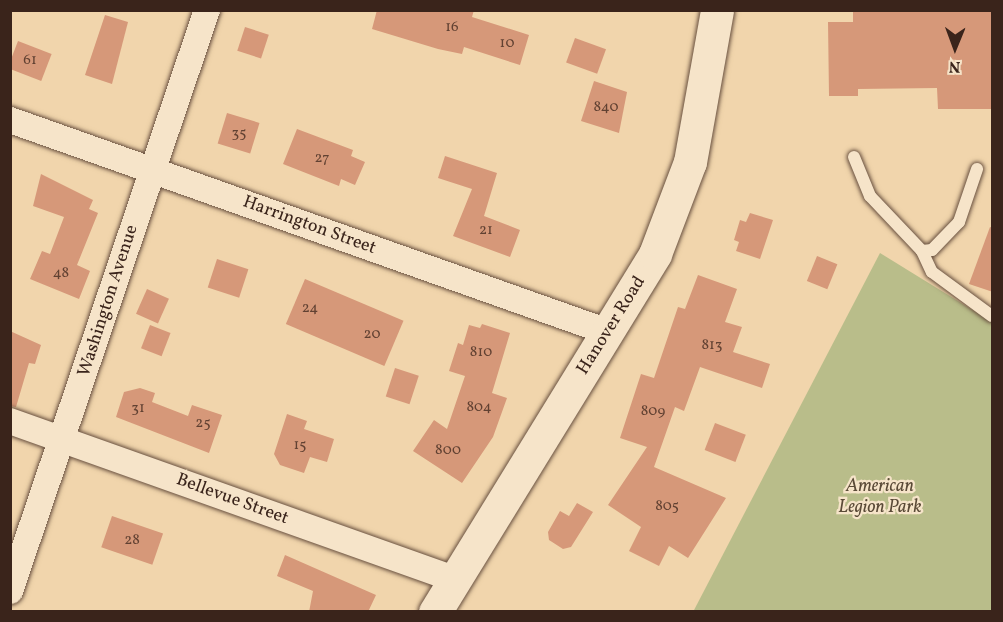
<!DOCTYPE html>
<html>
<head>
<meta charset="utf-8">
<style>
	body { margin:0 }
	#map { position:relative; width:1003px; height:622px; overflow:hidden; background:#f1d5ac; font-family:Vollkorn,serif }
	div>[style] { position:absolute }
	.green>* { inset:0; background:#b9bd8a }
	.building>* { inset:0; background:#d69879; transform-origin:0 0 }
	.roads { filter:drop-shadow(0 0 2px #68503f) drop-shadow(0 0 2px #68503f) }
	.lane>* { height:12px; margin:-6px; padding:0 6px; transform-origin:6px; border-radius:6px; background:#f6e4c9 }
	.street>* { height:26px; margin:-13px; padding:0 13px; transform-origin:13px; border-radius:13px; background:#f6e4c9 }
	.secondary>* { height:33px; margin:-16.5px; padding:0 16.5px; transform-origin:16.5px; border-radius:16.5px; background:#f6e4c9 }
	span { translate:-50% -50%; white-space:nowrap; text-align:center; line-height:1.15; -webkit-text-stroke:4.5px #f6e4c9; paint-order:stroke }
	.number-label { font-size:15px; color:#614132 }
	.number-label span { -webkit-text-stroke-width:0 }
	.street-label { font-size:18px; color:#3a241b }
	.park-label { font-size:18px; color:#5a4a37; font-style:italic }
	.frame { position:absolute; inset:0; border:12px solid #3a241b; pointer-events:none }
	.north { position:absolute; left:925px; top:18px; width:60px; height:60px; -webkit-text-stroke:4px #f6e4c9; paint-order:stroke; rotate:181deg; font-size:16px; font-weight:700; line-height:24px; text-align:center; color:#3a241b }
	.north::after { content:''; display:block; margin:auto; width:21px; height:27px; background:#3a241b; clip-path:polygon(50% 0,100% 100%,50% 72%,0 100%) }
</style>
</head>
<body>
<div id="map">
	<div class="green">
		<div style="clip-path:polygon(880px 253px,992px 322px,992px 611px,693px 612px)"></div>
	</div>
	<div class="building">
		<div style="clip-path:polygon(377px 10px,474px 10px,472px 17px,529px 35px,520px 65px,464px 47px,462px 54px,438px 49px,372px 29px)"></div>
		<div style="clip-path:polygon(853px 10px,993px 10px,993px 109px,938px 109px,937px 88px,858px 89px,858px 96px,829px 96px,828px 22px,853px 22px)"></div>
		<div style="clip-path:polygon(105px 15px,128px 22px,112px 84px,85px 75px)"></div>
		<div style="left:245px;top:27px;width:25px;height:25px;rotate:18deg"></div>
		<div style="left:575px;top:38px;width:33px;height:26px;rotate:20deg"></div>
		<div style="left:18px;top:41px;width:36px;height:29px;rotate:21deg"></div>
		<div style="clip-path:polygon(594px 81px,627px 92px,619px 133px,581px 121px)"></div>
		<div style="left:227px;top:113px;width:34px;height:32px;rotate:17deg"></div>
		<div style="clip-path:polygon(297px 129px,353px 150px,351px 156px,365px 162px,355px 185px,341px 179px,339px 186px,283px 164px)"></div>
		<div style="clip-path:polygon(445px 156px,497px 173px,484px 216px,520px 230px,510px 257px,453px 236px,472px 189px,438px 178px)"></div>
		<div style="clip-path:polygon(41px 174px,93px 200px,89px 209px,98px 213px,77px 265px,90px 271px,79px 299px,30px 279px,42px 251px,50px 254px,64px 217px,33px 206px)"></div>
		<div style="clip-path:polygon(750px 213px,773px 220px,760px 259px,736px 251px,739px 242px,734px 240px,740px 220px,746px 222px)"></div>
		<div style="clip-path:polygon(990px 227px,993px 228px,993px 292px,969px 284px)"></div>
		<div style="left:817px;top:256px;width:22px;height:27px;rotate:22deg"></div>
		<div style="left:217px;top:259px;width:33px;height:30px;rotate:18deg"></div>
		<div style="clip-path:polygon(698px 275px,737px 289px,725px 322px,742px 327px,733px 352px,770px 364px,762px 388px,700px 367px,684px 411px,675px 407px,654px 467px,726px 498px,688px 558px,669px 546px,659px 566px,629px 551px,641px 527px,608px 505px,647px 447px,620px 438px,641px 374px,654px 378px,678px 307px,685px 309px)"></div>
		<div style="left:305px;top:279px;width:107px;height:49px;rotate:23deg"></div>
		<div style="left:147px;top:289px;width:24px;height:27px;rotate:24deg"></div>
		<div style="clip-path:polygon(482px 324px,510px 333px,492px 393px,507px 398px,493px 437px,462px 483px,413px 451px,434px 420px,447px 429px,465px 376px,449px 371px,458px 343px,463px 345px,469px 325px,480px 328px)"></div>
		<div style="left:150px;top:325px;width:22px;height:25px;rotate:21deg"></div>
		<div style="clip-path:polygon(10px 331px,41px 345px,35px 364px,29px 363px,16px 407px,10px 406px)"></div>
		<div style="left:395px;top:368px;width:25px;height:30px;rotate:18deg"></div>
		<div style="clip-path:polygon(140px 388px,155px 393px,152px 402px,188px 416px,192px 405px,222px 415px,209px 453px,116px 417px,124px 392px)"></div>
		<div style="clip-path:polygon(287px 414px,307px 421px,304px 429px,334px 439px,327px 462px,310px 457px,304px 473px,280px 465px,274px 454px)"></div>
		<div style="left:715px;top:423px;width:33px;height:29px;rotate:21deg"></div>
		<div style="clip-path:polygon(577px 503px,593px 512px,571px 547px,563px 549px,549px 540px,548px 532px,560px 511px,569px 516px)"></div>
		<div style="left:112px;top:516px;width:54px;height:33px;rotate:19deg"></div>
		<div style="clip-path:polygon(285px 555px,376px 595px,368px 612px,309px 612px,313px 591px,277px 576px)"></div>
	</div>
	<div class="roads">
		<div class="lane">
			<div style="left:854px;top:157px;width:42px;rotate:67.7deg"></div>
			<div style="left:870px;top:196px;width:76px;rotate:46.6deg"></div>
			<div style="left:922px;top:251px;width:10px;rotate:-6deg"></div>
			<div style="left:932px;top:250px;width:39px;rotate:-46deg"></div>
			<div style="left:959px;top:222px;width:56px;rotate:-71.2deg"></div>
			<div style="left:922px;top:251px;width:23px;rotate:65deg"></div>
			<div style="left:932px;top:272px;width:74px;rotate:36.3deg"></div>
		</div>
		<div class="street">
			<div style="left:10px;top:120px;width:634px;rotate:19.52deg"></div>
			<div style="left:10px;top:421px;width:471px;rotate:19.6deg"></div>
			<div style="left:10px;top:591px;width:613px;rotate:-71.27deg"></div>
		</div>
		<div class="secondary">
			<div style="left:435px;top:612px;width:420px;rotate:-58.4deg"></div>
			<div style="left:655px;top:254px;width:98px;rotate:-69.2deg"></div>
			<div style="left:690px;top:162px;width:154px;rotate:-79.9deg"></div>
		</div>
	</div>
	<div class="number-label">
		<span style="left:452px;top:28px">16</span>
		<span style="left:507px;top:44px">10</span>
		<span style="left:30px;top:61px">61</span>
		<span style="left:606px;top:108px">840</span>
		<span style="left:239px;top:134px">35</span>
		<span style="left:322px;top:159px">27</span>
		<span style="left:486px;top:231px">21</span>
		<span style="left:61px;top:274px">48</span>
		<span style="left:310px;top:309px">24</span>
		<span style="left:372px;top:335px">20</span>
		<span style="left:712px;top:346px">813</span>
		<span style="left:481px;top:353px">810</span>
		<span style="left:479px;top:408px">804</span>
		<span style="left:138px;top:409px">31</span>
		<span style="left:653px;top:412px">809</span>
		<span style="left:203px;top:424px">25</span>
		<span style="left:300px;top:446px">15</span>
		<span style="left:448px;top:451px">800</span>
		<span style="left:667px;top:507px">805</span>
		<span style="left:132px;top:541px">28</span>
	</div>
	<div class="street-label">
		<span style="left:309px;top:226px;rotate:20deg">Harrington Street</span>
		<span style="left:109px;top:301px;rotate:-72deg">Washington Avenue</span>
		<span style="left:612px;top:326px;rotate:-58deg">Hanover Road</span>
		<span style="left:232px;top:500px;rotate:20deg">Bellevue Street</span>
	</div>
	<div class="park-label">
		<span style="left:880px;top:498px">American<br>Legion Park</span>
	</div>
	<div class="frame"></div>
	<div class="north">N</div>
</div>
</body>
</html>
